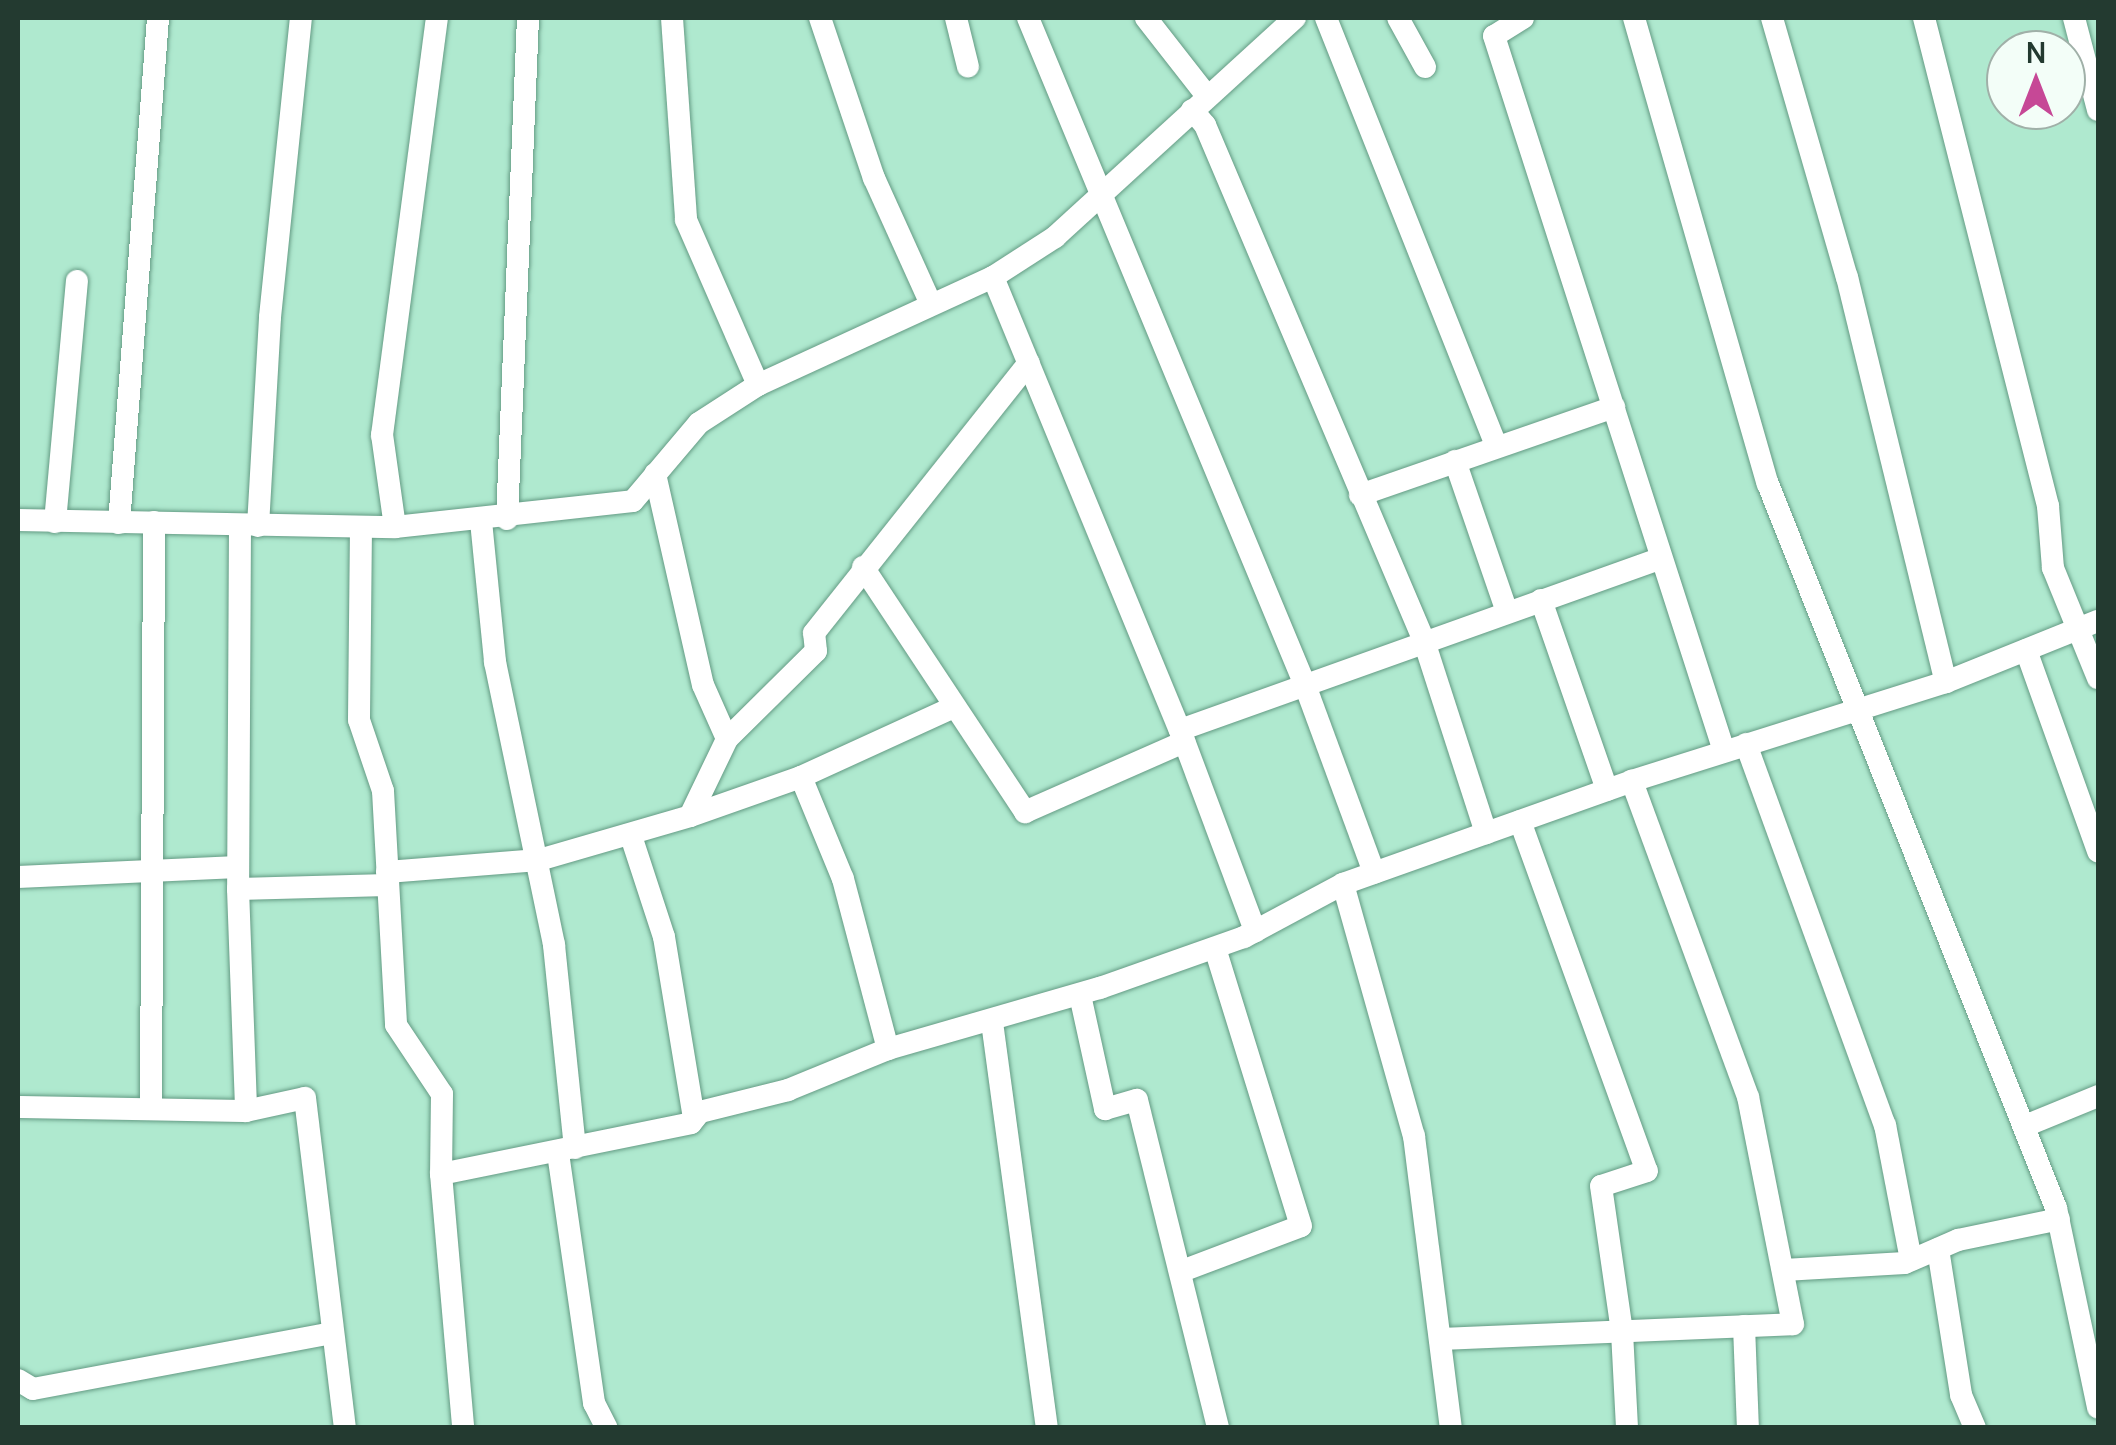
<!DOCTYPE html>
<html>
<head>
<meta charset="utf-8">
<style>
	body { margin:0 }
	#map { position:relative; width:2116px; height:1445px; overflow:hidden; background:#afe9cf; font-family:Manrope,sans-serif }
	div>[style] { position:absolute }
	.roads { filter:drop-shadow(0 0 2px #649b84) drop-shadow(0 0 2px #649b84) }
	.minor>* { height:22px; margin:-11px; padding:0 11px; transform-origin:11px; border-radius:11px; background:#fff }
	span { translate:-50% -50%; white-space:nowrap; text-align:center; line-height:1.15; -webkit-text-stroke:8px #f3fef8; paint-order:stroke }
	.frame { position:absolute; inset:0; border:20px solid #233a30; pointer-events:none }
	.north { position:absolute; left:1986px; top:30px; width:100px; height:100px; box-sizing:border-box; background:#f3fef8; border:2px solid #a0b0a8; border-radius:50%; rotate:0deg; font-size:28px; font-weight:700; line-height:40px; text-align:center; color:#233a30 }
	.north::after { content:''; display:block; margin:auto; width:35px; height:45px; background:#c64896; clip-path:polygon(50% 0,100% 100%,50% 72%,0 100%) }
</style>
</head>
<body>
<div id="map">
	<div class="roads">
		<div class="minor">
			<div style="left:672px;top:18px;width:202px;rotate:86deg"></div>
			<div style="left:686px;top:220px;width:180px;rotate:66.4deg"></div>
			<div style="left:820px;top:18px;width:169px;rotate:71.4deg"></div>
			<div style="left:874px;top:178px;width:138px;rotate:65.7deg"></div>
			<div style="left:956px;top:18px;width:50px;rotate:76.2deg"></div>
			<div style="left:1028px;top:18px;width:722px;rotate:67.45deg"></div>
			<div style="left:1305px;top:685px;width:200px;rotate:69.8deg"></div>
			<div style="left:1146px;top:18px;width:99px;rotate:52deg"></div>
			<div style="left:1326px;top:18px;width:460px;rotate:68.3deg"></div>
			<div style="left:1398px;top:18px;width:56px;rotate:61.1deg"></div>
			<div style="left:1523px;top:18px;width:34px;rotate:148deg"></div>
			<div style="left:1494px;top:36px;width:751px;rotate:72.17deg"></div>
			<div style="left:1634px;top:18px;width:485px;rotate:74deg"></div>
			<div style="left:1768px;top:484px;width:779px;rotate:68.31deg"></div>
			<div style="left:2056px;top:1208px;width:204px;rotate:78.1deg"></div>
			<div style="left:1772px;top:18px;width:270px;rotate:73.9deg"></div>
			<div style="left:1847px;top:277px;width:417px;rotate:76.3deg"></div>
			<div style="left:1924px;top:18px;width:504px;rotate:75.74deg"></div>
			<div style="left:2048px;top:506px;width:62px;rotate:85.4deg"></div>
			<div style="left:2053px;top:568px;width:119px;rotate:67.8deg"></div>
			<div style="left:2074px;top:18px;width:95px;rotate:75.4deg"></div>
			<div style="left:1192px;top:110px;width:20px;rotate:49deg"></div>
			<div style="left:1205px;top:125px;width:561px;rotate:67deg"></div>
			<div style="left:1424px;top:641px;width:202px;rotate:72.1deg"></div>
			<div style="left:993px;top:277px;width:490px;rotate:67.6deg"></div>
			<div style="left:1180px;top:730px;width:215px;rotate:69.5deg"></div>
			<div style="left:1455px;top:461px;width:160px;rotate:71deg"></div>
			<div style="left:655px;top:474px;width:216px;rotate:77.2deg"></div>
			<div style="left:703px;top:685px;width:59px;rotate:66deg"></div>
			<div style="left:1360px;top:495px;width:269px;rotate:-19.1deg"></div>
			<div style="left:507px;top:519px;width:501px;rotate:-87.6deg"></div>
			<div style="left:18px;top:520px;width:377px;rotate:1.1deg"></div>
			<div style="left:395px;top:527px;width:239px;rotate:-6.2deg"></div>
			<div style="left:633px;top:501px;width:102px;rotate:-49.8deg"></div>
			<div style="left:699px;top:423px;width:70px;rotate:-32.8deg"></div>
			<div style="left:758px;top:385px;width:259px;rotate:-24.7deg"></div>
			<div style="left:993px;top:277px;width:74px;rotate:-32.8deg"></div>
			<div style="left:1055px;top:237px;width:325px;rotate:-42.4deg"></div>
			<div style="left:481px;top:521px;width:142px;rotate:84.3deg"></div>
			<div style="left:495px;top:662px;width:289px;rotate:78.2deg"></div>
			<div style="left:554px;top:945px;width:204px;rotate:84.1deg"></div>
			<div style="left:55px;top:522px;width:242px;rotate:-84.8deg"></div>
			<div style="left:119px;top:523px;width:507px;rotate:-85.58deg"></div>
			<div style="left:240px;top:526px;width:363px;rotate:90.3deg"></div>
			<div style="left:238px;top:889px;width:222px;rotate:87.9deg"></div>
			<div style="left:246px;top:1111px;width:60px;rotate:-12.4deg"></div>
			<div style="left:305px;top:1098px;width:332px;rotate:83.1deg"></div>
			<div style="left:258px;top:526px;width:209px;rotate:-86.7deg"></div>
			<div style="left:270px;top:317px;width:301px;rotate:-84.1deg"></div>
			<div style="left:361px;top:527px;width:193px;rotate:90.6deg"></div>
			<div style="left:359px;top:720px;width:75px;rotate:71.3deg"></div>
			<div style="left:383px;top:791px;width:234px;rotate:86.8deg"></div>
			<div style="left:396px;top:1025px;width:83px;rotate:56.3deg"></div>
			<div style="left:442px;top:1094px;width:80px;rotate:90.7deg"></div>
			<div style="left:441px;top:1174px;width:255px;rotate:-11.5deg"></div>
			<div style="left:691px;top:1123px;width:14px;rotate:-51deg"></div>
			<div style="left:700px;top:1112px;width:91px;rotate:-14deg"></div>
			<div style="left:788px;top:1090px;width:108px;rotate:-22.3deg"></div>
			<div style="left:888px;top:1049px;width:221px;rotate:-16.1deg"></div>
			<div style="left:1100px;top:988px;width:153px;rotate:-19.5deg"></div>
			<div style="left:1244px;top:937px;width:112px;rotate:-28.2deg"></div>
			<div style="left:1343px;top:884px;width:307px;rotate:-19.6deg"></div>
			<div style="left:1632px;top:781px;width:329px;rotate:-17.5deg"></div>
			<div style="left:1946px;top:682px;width:164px;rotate:-21.9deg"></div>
			<div style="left:395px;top:527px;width:93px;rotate:-98deg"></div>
			<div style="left:382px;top:435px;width:421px;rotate:-82.5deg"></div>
			<div style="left:863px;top:567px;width:294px;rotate:56.5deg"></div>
			<div style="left:1025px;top:812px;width:174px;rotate:-23.8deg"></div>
			<div style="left:1541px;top:600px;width:201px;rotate:70.8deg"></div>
			<div style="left:2026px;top:650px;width:214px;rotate:70.3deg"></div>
			<div style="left:1180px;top:730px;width:509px;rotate:-19.65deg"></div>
			<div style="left:1746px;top:744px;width:406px;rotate:70deg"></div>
			<div style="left:1885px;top:1125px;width:137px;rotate:79.1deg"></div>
			<div style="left:801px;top:777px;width:110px;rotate:67.6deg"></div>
			<div style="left:843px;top:879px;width:176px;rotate:75.2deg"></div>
			<div style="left:690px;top:816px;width:118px;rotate:-19.4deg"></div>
			<div style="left:801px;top:777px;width:168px;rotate:-24.6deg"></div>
			<div style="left:1520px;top:821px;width:372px;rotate:70.1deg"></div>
			<div style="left:1647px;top:1171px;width:48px;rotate:161.9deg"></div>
			<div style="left:1601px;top:1186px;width:148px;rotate:81.8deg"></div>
			<div style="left:1622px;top:1332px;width:96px;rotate:87deg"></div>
			<div style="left:631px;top:836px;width:106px;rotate:71.9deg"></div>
			<div style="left:664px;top:937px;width:184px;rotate:80.6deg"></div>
			<div style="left:387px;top:872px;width:152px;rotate:-4.5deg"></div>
			<div style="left:539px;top:860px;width:157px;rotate:-16.2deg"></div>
			<div style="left:690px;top:816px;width:85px;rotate:-64.3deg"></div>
			<div style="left:727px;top:739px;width:125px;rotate:-44.7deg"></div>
			<div style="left:816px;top:651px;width:18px;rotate:-96deg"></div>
			<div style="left:814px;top:633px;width:345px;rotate:-51.5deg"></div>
			<div style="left:18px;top:877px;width:220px;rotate:-2.6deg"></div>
			<div style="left:1343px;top:884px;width:262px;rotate:74.3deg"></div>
			<div style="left:1414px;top:1136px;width:294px;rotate:82.8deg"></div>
			<div style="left:238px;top:889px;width:150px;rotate:-1.5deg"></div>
			<div style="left:1080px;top:995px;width:117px;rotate:77.6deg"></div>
			<div style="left:1105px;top:1109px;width:33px;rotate:-16deg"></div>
			<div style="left:1137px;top:1100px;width:338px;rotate:76.1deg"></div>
			<div style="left:992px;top:1022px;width:410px;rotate:82.3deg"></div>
			<div style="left:151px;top:1104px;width:582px;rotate:-89.7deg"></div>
			<div style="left:18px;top:1107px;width:228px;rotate:1deg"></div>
			<div style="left:2025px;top:1126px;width:79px;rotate:-22.3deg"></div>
			<div style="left:558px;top:1153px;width:253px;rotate:81.8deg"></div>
			<div style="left:594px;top:1403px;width:28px;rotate:63deg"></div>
			<div style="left:441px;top:1174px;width:255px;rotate:85deg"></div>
			<div style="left:1938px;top:1249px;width:148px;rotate:81deg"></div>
			<div style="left:1961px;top:1395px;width:36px;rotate:67deg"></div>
			<div style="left:1784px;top:1270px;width:121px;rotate:-3.3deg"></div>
			<div style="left:1905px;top:1263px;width:58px;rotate:-23.5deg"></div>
			<div style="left:1958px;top:1240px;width:103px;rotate:-11.7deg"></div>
			<div style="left:1182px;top:1271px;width:127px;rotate:-20.7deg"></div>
			<div style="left:1301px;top:1226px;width:291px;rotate:-107.2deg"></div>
			<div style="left:1744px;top:1326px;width:102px;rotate:87.8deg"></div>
			<div style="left:1440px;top:1339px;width:353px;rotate:-2.4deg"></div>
			<div style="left:1793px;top:1324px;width:231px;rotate:-101.2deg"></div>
			<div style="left:1748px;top:1097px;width:337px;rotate:-110.2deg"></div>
			<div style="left:18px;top:1380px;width:17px;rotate:31deg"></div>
			<div style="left:33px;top:1389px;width:303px;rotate:-10.6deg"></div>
		</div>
	</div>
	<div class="frame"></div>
	<div class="north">N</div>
</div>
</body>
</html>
